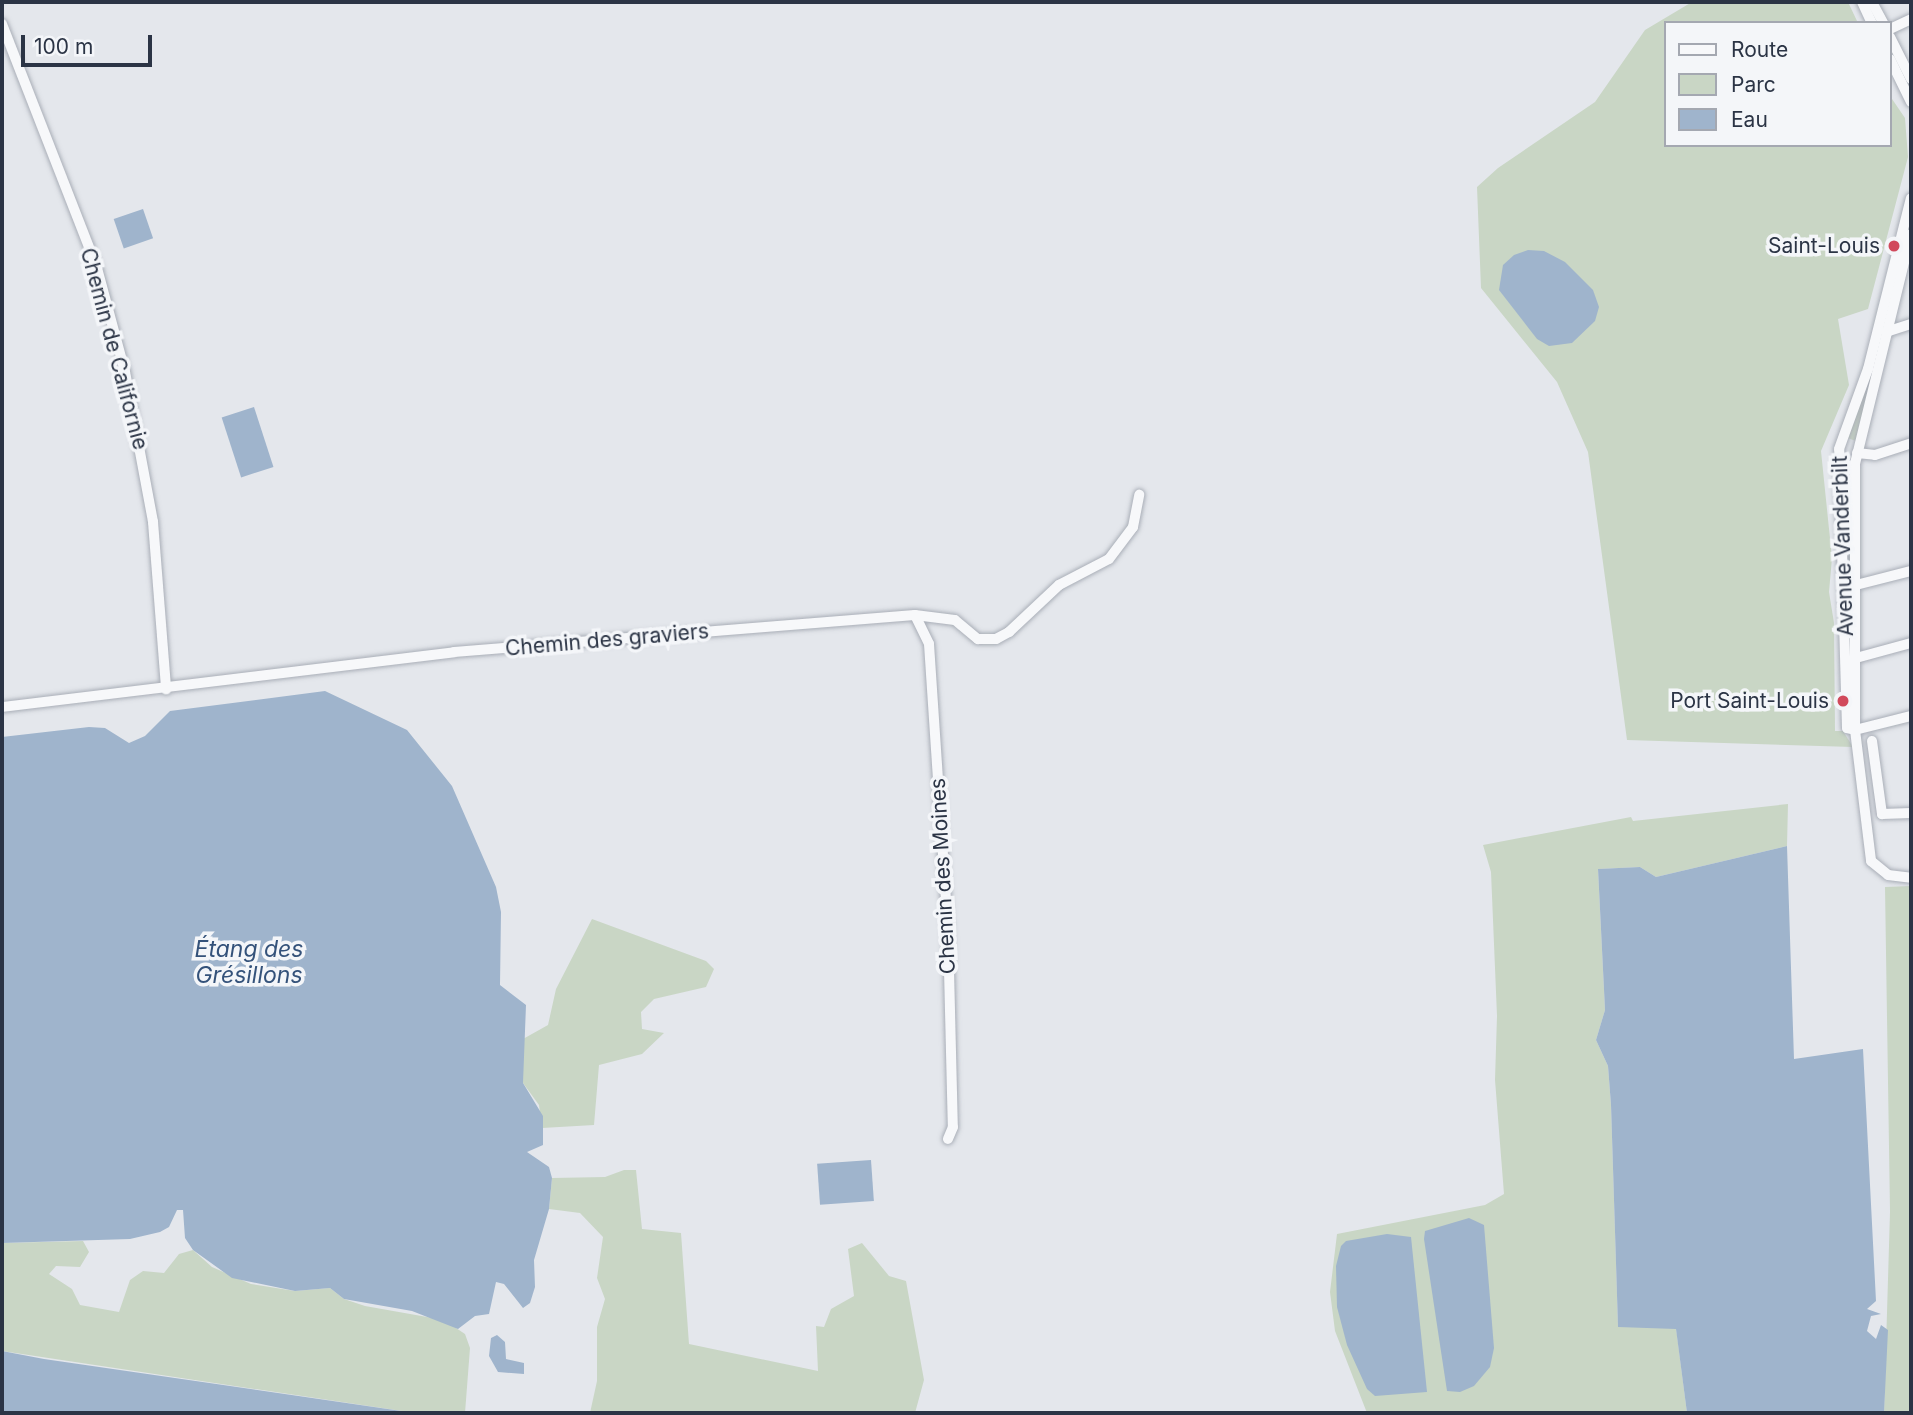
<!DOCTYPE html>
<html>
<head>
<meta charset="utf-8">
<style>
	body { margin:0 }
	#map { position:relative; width:1913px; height:1415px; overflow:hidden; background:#e4e7ec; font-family:Inter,sans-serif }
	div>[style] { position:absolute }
	.green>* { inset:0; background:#c9d6c5 }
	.water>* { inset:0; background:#9fb4cc; transform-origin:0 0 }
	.roads { filter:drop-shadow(0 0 2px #a9aeb7) drop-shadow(0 0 2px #a9aeb7) }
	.minor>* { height:10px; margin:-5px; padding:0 5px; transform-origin:5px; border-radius:5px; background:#f7f8fa }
	.dots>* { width:19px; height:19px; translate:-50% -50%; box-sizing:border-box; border:4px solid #f4f6f9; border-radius:50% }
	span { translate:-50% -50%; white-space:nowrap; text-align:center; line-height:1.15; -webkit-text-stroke:7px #f4f6f9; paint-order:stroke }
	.poi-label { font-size:21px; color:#2b3445 }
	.right { translate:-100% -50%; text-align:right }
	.street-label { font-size:21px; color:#2b3445 }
	.water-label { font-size:23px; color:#34527a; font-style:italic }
	.frame { position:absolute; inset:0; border:4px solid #2b3445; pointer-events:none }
	.legend { position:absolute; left:1664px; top:21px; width:228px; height:126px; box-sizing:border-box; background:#f4f6f9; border:2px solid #a4a8b1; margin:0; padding:9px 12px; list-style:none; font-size:21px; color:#2b3445 }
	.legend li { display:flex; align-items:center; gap:14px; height:35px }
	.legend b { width:35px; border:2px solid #a4a8b1 }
	.scale { position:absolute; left:21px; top:35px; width:131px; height:32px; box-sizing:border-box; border:4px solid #2b3445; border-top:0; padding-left:9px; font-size:21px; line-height:24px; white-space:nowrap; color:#2b3445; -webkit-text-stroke:5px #f4f6f9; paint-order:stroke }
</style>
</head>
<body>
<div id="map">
	<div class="green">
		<div style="clip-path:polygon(1692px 2px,1848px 2px,1858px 23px,1666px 23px,1666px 145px,1890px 145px,1890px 96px,1905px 118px,1908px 157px,1868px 309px,1838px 319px,1849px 385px,1821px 451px,1832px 558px,1829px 592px,1834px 623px,1835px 731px,1843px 731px,1853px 747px,1627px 740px,1588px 452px,1557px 382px,1481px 288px,1477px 187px,1498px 168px,1595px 102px,1645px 30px)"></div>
		<div style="clip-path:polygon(1878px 354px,1856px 441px,1845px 437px)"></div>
		<div style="clip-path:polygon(1842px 466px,1852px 466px,1853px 571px,1848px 571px)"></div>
		<div style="clip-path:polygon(1788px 804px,1787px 846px,1656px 877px,1640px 867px,1598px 869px,1605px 1010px,1596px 1040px,1608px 1066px,1611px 1105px,1618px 1326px,1676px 1328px,1687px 1413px,1367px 1413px,1335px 1331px,1330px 1292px,1337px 1234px,1485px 1205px,1504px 1194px,1495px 1080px,1497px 1016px,1491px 872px,1483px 845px,1631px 817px,1633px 821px)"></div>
		<div style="clip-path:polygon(1911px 886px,1911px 1413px,1884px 1413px,1890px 1212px,1885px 887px)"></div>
		<div style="clip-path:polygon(592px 919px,706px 961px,714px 969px,706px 987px,654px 999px,641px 1012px,642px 1029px,664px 1033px,642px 1054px,599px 1065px,594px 1125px,542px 1128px,539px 1105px,523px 1083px,523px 1039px,548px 1025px,556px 989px)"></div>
		<div style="clip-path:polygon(624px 1170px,636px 1170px,642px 1229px,681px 1233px,689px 1344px,818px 1371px,816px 1326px,824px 1327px,831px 1309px,854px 1296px,848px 1249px,862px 1243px,889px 1276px,906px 1281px,924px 1380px,915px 1413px,590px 1413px,597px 1381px,597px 1327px,605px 1299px,597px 1278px,603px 1237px,580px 1213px,549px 1209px,552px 1178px,605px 1177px)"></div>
		<div style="clip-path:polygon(83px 1241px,89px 1252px,80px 1267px,56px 1266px,49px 1274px,72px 1289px,80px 1305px,119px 1312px,130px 1280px,143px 1271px,164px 1273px,179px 1254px,193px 1250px,212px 1267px,251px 1284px,295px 1291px,330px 1288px,344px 1299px,365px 1306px,444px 1320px,465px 1334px,470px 1348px,465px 1413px,415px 1413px,2px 1351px,2px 1243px)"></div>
	</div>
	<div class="water">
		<div style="left:143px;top:209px;width:31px;height:31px;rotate:71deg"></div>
		<div style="clip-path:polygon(1528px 250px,1544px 251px,1565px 262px,1593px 290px,1599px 307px,1595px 321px,1572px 343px,1549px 346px,1537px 339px,1499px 290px,1503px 265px,1514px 255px)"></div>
		<div style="left:254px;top:407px;width:63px;height:34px;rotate:72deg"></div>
		<div style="clip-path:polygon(325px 691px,407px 730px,452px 786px,496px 887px,501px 912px,500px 985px,526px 1005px,523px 1083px,543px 1116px,543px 1145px,527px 1152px,549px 1167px,552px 1178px,549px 1209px,534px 1260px,535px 1287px,530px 1303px,523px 1308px,504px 1284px,496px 1282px,489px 1314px,475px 1316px,458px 1329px,412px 1311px,344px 1299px,330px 1288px,295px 1291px,232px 1278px,193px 1250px,185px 1238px,183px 1210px,177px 1210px,169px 1227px,160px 1232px,130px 1239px,2px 1243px,2px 737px,89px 727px,105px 728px,129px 743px,145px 736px,170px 711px)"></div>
		<div style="clip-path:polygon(1787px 846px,1794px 1059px,1863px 1049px,1876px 1301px,1867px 1309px,1881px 1314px,1871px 1316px,1867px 1331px,1876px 1339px,1881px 1325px,1888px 1330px,1884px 1413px,1687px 1413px,1676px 1329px,1618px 1327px,1611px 1105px,1608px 1066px,1596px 1040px,1605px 1010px,1598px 869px,1640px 867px,1656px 877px)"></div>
		<div style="left:871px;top:1160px;width:41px;height:54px;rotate:86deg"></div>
		<div style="clip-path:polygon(1469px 1218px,1484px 1225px,1494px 1348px,1490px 1367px,1474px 1386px,1460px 1392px,1447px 1391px,1424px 1239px,1425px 1231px)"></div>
		<div style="clip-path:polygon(1387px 1234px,1411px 1237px,1427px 1392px,1375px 1396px,1367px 1389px,1347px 1345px,1337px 1307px,1336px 1266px,1341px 1246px,1346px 1241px)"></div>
		<div style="clip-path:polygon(497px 1335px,505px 1342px,506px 1359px,524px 1363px,524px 1374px,498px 1372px,489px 1356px,491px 1338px)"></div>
		<div style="clip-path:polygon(2px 1351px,44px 1359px,415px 1413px,2px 1413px)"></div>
	</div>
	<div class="roads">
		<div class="minor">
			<div style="left:1862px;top:2px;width:23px;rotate:65deg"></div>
			<div style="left:1872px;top:2px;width:24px;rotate:62deg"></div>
			<div style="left:2px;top:24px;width:262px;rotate:68.7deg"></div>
			<div style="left:97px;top:268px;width:108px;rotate:74.9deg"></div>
			<div style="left:125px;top:372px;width:153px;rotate:79.4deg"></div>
			<div style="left:153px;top:522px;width:168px;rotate:85.5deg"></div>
			<div style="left:1890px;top:29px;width:23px;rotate:-25deg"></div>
			<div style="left:1890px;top:37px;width:47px;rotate:63.4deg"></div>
			<div style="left:1890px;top:59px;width:48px;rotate:64deg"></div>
			<div style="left:1911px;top:234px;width:236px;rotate:103.7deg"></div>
			<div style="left:1855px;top:463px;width:267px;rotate:90deg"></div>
			<div style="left:1855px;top:730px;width:132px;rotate:83deg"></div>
			<div style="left:1871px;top:861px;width:22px;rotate:39deg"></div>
			<div style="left:1888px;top:875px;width:23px;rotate:7deg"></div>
			<div style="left:1886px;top:332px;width:26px;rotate:-18deg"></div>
			<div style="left:1857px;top:453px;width:18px;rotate:6deg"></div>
			<div style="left:1875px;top:455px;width:38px;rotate:-18deg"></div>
			<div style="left:1856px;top:585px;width:57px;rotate:-14.3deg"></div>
			<div style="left:915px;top:615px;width:32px;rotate:64deg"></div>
			<div style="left:929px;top:644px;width:286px;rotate:86.2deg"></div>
			<div style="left:948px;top:929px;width:198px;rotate:88.6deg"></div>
			<div style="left:953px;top:1127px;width:13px;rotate:113deg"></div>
			<div style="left:1856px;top:658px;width:57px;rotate:-15.3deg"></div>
			<div style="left:2px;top:707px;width:455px;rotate:-6.9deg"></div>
			<div style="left:454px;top:652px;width:462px;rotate:-4.6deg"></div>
			<div style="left:915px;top:615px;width:40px;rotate:7.1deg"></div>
			<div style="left:955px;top:620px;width:30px;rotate:40deg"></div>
			<div style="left:978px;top:639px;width:18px"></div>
			<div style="left:996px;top:639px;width:15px;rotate:-28deg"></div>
			<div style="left:1009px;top:632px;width:69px;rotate:-43.2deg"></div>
			<div style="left:1059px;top:585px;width:56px;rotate:-27.5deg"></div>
			<div style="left:1109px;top:559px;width:40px;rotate:-53deg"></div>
			<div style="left:1133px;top:527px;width:33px;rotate:-79deg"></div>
			<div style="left:1855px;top:730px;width:8px;rotate:-166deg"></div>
			<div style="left:1847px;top:728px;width:279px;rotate:-91.6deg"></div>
			<div style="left:1839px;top:449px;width:85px;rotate:-70.1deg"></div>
			<div style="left:1868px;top:369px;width:176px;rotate:-75.9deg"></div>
			<div style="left:1855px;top:730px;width:58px;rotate:-14deg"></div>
			<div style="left:1872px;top:741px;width:74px;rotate:82.2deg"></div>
			<div style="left:1882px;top:814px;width:29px;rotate:-2deg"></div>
		</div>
	</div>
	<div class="dots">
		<div style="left:1894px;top:246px;background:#d1495b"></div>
		<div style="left:1843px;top:701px;background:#d1495b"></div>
	</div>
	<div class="poi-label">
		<span class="right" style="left:1880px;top:246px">Saint-Louis</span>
		<span class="right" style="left:1829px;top:701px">Port Saint-Louis</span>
	</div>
	<div class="street-label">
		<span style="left:114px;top:349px;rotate:75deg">Chemin de Californie</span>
		<span style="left:1843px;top:546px;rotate:-92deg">Avenue Vanderbilt</span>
		<span style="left:607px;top:640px;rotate:-5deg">Chemin des graviers</span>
		<span style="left:943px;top:876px;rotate:-93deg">Chemin des Moines</span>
	</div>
	<div class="water-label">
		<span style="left:249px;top:962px">Étang des<br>Grésillons</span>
	</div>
	<div class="frame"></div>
	<ul class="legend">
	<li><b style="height:9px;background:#f7f8fa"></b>Route</li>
	<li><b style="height:19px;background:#c9d6c5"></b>Parc</li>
	<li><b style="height:19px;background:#9fb4cc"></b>Eau</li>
	</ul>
	<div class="scale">100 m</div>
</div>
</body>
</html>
